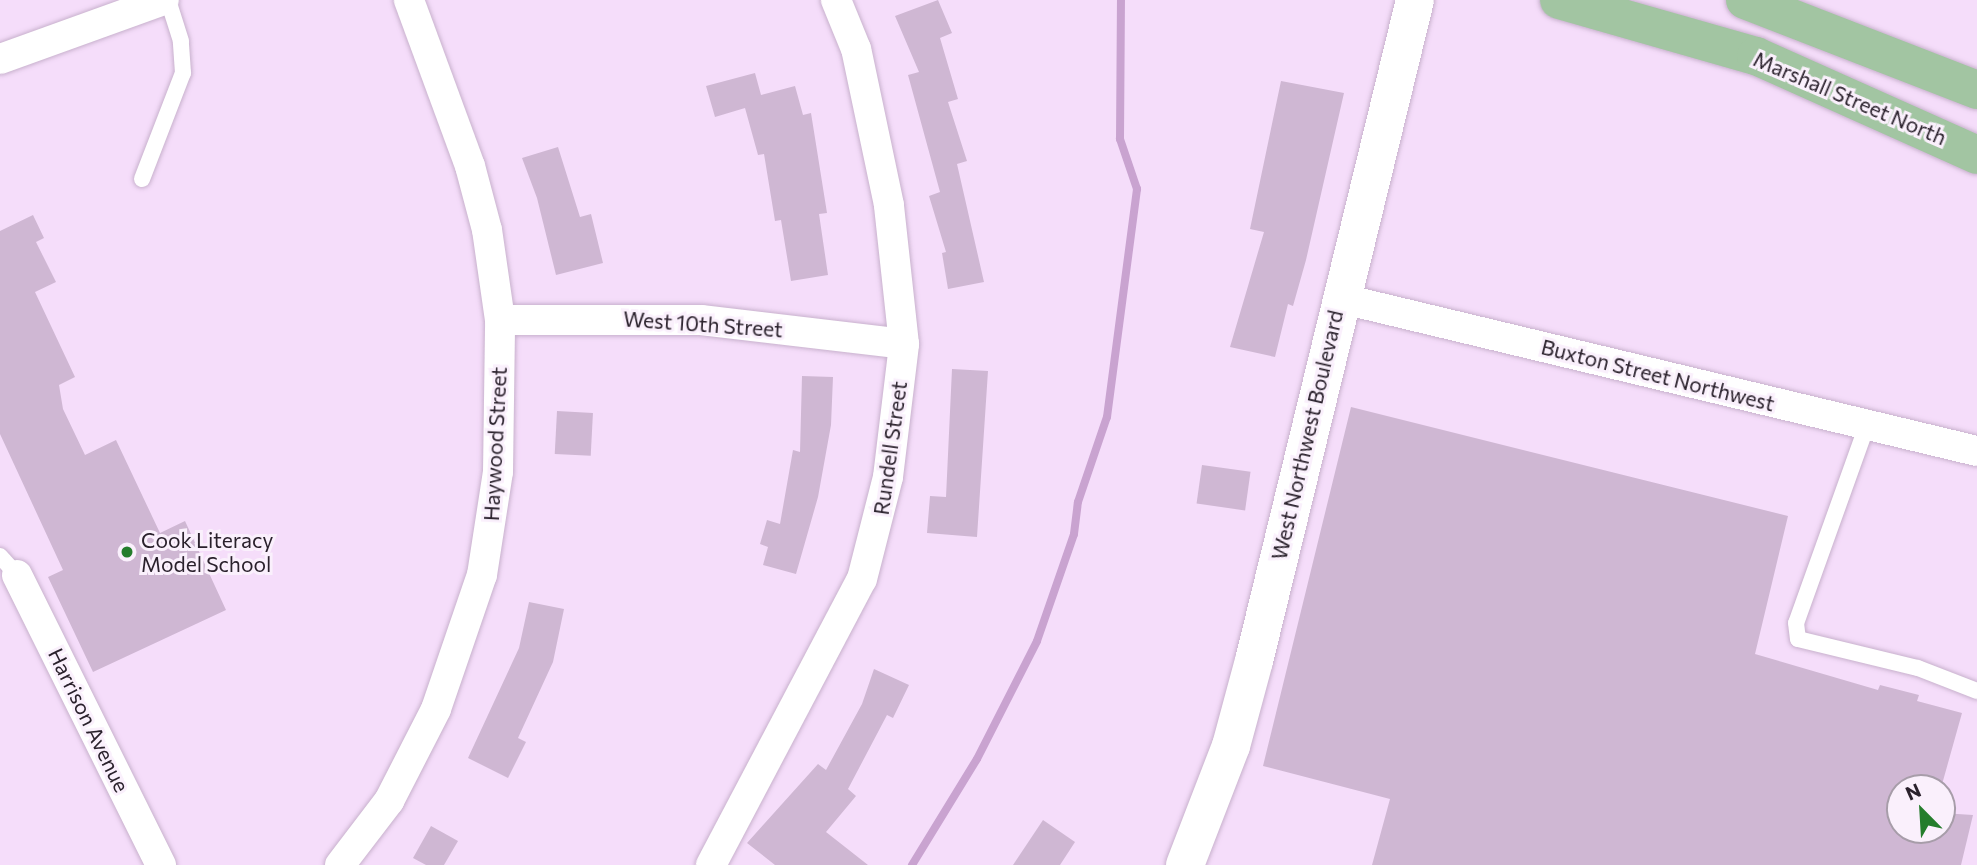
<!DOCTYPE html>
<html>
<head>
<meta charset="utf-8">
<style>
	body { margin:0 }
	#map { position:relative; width:1977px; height:865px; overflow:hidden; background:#f5ddfa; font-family:Commissioner,sans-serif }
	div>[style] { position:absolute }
	.stream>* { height:8px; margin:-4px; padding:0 4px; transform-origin:4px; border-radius:4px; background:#c9a3d0 }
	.building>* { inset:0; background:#cfb7d3; transform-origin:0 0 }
	.roads { filter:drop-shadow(0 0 2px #c8b1cd) drop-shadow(0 0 2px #c8b1cd) }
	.service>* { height:16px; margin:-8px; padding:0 8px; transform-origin:8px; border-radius:8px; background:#fff }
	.minor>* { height:30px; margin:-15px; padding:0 15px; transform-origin:15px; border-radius:15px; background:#fff }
	.secondary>* { height:38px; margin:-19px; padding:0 19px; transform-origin:19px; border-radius:19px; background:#fff }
	.primary>* { height:38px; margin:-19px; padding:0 19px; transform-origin:19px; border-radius:19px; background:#a2c5a2 }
	.dots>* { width:19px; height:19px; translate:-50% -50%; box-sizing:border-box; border:4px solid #faf0fc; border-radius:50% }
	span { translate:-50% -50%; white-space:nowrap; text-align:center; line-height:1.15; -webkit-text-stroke:6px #faf0fc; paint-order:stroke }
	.street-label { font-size:21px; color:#2a212c }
	.poi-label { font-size:21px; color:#2a212c }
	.left { translate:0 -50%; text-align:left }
	.north { position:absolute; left:1886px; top:774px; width:70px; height:70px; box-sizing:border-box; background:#faf0fc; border:2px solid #a79da9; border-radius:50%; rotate:336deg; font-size:19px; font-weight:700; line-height:28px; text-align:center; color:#2a212c }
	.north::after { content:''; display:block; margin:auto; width:24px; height:32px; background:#247d2c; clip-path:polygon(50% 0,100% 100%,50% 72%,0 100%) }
</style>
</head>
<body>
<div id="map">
	<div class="stream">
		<div style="left:912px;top:865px;width:124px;rotate:-58.5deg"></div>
		<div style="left:977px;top:759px;width:132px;rotate:-63deg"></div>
		<div style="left:1037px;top:641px;width:113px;rotate:-70.9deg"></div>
		<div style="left:1074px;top:534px;width:32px;rotate:-83deg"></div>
		<div style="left:1078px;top:502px;width:90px;rotate:-71.2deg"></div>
		<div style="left:1107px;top:417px;width:230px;rotate:-82.5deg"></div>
		<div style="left:1137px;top:189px;width:53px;rotate:-108.8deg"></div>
		<div style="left:1120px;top:139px;width:139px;rotate:-89.6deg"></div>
	</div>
	<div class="building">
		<div style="clip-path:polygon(938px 0,952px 33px,940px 38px,958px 99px,948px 102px,967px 161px,957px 164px,984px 282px,948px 289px,942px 253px,946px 252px,929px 196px,940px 192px,908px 75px,919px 72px,895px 16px)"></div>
		<div style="clip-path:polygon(755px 73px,761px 95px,795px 86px,803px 115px,811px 113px,827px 213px,819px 214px,828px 275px,791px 281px,781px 220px,775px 221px,764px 154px,758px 155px,745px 108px,715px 117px,706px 86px)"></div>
		<div style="clip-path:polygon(1281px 81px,1344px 93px,1306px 260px,1293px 306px,1288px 304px,1275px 357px,1230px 347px,1264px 232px,1250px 229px)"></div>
		<div style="clip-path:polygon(558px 147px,580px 217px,591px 214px,603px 263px,556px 275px,537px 198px,522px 158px)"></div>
		<div style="clip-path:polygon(33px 215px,44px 238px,36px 242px,56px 282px,35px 292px,75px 377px,59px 385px,63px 409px,85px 455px,116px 440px,160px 533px,185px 521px,226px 610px,93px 672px,48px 577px,63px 570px,0 434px,0 231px)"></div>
		<div style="clip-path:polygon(952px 369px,988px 371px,977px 537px,927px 533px,930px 496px,946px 497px)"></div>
		<div style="clip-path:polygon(802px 376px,833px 377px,831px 425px,818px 497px,796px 574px,763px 565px,768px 547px,760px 544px,767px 520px,780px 524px,793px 450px,800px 452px)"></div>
		<div style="clip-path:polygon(1351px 407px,1788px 516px,1755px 654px,1878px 690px,1880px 685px,1919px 695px,1917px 701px,1962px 713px,1941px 788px,1900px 788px,1900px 830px,1942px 830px,1942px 813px,1973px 815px,1961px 865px,1372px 865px,1390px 799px,1263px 766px)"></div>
		<div style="left:557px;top:411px;width:36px;height:43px;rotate:3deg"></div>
		<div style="left:1202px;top:465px;width:49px;height:39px;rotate:8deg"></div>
		<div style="clip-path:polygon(529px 602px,564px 609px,553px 662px,518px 738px,526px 742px,508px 778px,468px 758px,519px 648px)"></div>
		<div style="clip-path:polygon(874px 669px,909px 685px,893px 718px,887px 715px,848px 789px,856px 796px,826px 832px,868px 865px,775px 865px,747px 843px,818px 764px,826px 770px,862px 704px)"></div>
		<div style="clip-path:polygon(1043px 820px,1075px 842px,1060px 865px,1013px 865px)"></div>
		<div style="clip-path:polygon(431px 826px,458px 841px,444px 865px,426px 865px,413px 858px)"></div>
	</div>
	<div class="roads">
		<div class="service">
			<div style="left:142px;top:179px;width:114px;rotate:-68.9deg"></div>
			<div style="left:183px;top:73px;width:32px;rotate:-94deg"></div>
			<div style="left:181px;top:41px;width:43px;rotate:-107.6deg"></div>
			<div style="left:1867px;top:425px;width:210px;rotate:109.7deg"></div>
			<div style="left:1796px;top:623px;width:16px;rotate:83deg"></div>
			<div style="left:1798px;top:639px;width:123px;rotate:13.6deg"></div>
			<div style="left:1918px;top:668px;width:63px;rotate:21.3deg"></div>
			<div style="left:0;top:556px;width:25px;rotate:48deg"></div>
		</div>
		<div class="minor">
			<div style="left:0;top:59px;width:174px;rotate:-19.8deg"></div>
			<div style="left:1339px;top:298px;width:656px;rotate:13.49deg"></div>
			<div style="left:500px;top:320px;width:201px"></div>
			<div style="left:701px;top:320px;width:204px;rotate:6.7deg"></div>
			<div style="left:17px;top:575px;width:324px;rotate:63.6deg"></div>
			<div style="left:340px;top:865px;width:81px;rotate:-52.6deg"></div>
			<div style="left:389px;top:801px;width:103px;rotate:-62.9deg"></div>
			<div style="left:436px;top:709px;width:142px;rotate:-71.1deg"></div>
			<div style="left:482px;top:575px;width:104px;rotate:-81.2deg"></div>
			<div style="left:498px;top:472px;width:152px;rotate:-89.2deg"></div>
			<div style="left:500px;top:320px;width:91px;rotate:-98.2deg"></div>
			<div style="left:487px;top:230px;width:66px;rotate:-104.9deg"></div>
			<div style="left:470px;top:166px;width:177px;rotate:-110.2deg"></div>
			<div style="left:711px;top:865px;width:323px;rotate:-62.2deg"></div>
			<div style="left:862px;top:579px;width:105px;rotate:-75.7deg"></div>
			<div style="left:888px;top:477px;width:134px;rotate:-83.1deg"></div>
			<div style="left:904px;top:344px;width:140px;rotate:-96.2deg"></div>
			<div style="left:889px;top:205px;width:159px;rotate:-101.9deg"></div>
			<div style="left:856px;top:49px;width:53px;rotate:-112.2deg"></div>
		</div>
		<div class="secondary">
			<div style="left:1185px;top:865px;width:128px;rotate:-68.9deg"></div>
			<div style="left:1231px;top:746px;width:88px;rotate:-74.9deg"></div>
			<div style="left:1254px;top:661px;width:680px;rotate:-76.31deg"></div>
		</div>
		<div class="primary">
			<div style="left:1559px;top:0;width:205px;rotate:15.9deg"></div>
			<div style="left:1756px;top:56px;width:242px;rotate:24.1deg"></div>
			<div style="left:1745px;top:0;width:249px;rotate:21.2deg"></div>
		</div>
	</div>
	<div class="dots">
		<div style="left:127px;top:552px;background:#247d2c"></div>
	</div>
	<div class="street-label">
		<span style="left:1850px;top:98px;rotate:23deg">Marshall Street North</span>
		<span style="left:703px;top:324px;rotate:4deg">West 10th Street</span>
		<span style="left:1658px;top:375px;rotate:14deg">Buxton Street Northwest</span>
		<span style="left:1307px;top:435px;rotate:-77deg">West Northwest Boulevard</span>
		<span style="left:495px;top:444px;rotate:-87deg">Haywood Street</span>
		<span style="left:890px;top:448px;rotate:-82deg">Rundell Street</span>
		<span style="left:89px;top:720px;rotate:64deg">Harrison Avenue</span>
	</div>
	<div class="poi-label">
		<span class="left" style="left:141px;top:552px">Cook Literacy<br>Model School</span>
	</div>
	<div class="north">N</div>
</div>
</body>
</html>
